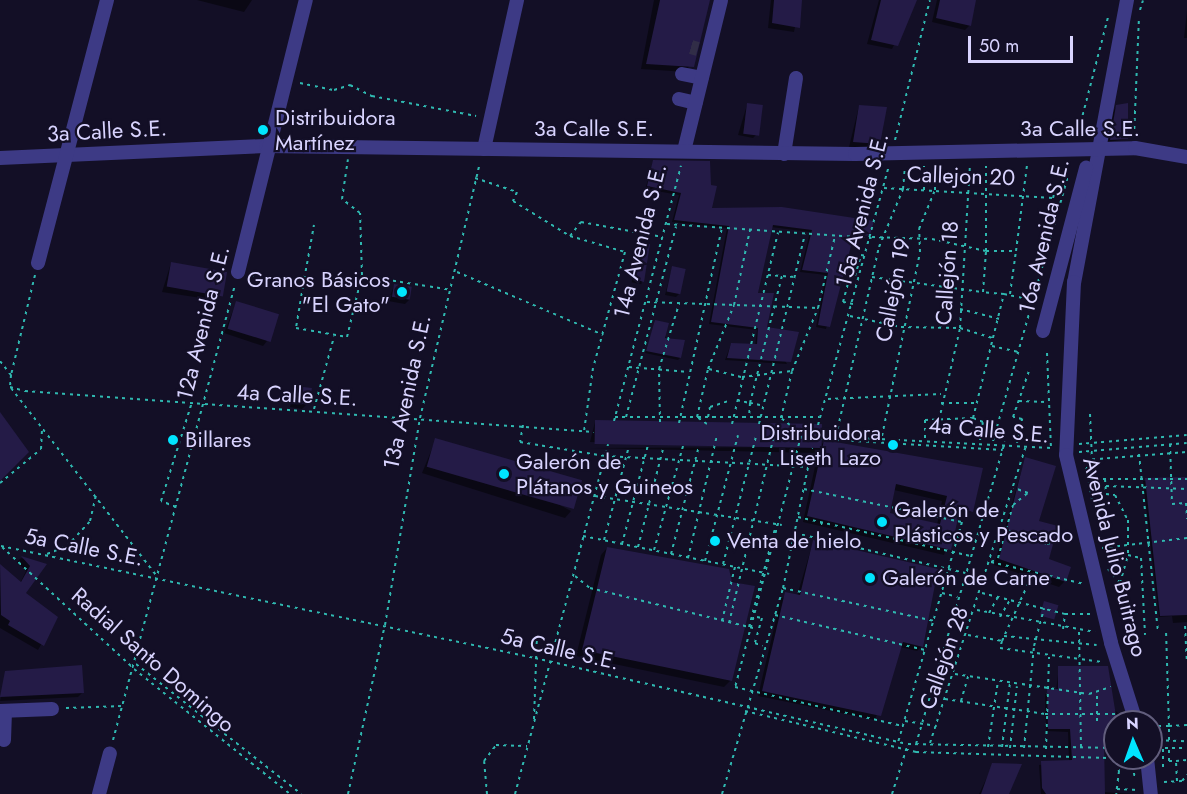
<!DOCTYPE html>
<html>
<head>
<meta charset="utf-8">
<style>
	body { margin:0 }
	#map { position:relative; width:1187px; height:794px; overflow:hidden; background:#130f26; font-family:Jost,sans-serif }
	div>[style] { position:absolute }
	.shadow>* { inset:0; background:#0007; transform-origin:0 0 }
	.building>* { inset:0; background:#241b47; transform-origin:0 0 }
	.minor-tunnel>* { height:14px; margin-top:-7px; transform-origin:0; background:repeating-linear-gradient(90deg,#312d47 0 14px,transparent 0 21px) }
	.path>* { height:2px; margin-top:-1px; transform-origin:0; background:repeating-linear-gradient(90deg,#2fb8b0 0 3px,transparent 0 7.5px) }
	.minor>* { height:14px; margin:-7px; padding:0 7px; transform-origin:7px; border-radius:7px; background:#3d3a85 }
	.dots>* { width:16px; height:16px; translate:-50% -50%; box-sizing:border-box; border:3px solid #130f26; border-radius:50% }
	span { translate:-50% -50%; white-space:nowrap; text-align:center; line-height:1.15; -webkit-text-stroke:4.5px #130f26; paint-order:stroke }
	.poi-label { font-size:22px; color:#d9d4ff }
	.left { translate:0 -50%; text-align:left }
	.right { translate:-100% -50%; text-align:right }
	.street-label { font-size:22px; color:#d9d4ff }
	.north { position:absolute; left:1103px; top:710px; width:60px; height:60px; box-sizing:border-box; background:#130f26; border:2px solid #625e7d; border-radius:50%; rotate:358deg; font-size:16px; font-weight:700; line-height:24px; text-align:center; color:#d9d4ff }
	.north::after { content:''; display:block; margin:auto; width:21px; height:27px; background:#00e5ff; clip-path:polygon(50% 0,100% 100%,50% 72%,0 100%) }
	.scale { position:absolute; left:968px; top:36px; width:105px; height:27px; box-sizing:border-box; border:3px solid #d9d4ff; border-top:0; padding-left:8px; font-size:18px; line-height:21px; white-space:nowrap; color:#d9d4ff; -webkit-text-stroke:4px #130f26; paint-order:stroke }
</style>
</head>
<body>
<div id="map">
	<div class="shadow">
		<div style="clip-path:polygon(197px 0,252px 0,244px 12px)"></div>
		<div style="clip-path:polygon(654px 0,708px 0,687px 72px,641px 69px)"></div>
		<div style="clip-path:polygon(771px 0,800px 0,794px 32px,768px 28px)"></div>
		<div style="clip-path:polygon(879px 0,916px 0,892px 49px,867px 44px)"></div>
		<div style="clip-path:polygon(937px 0,974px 0,970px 25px,965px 30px,932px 22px)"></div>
		<div style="clip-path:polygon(1187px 11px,1187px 38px,1184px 38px)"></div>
		<div style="clip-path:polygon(747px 105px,756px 135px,753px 138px,738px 135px)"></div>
		<div style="clip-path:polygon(859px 106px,879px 144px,874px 149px,849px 147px)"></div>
		<div style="clip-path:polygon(1117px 106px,1127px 139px,1108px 142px,1114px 110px)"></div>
		<div style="clip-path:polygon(654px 162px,710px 210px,869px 234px,851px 239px,826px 329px,816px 327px,826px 275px,800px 272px,810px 232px,771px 227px,756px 294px,766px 328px,787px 364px,725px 360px,731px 344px,755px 346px,757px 330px,709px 324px,727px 228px,672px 222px,679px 195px,645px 189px)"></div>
		<div style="left:639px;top:244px;width:10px;height:39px;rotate:11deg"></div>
		<div style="clip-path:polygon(171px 263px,219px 295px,214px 300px,162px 292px)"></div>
		<div style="clip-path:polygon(672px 268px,679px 294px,676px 297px,665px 295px)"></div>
		<div style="clip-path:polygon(394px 286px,410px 299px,405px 304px,388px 301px)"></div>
		<div style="clip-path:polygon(236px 303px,267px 341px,263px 346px,224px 333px)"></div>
		<div style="clip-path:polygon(656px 322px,680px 358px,678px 360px,645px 353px)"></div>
		<div style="clip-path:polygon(296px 388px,307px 404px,302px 409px,290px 407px)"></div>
		<div style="clip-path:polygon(evenodd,595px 422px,820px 446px,824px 442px,981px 469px,971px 512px,957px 515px,944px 555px,803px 522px,818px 453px,590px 448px,817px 447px,590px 442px,595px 422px,894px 490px,942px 501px,937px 525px,889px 514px,894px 490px)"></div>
		<div style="clip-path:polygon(436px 439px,571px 511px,565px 518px,422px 473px)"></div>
		<div style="clip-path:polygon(1025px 459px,1047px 560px,1065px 581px,1059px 587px,994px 565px)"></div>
		<div style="clip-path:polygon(1187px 478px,1187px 622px,1173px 623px,1172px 616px,1159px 617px,1143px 481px)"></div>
		<div style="clip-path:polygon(813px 542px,922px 646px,917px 651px,900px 647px,875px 720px,758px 696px,781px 598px,797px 596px)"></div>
		<div style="clip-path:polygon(607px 548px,753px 587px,730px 681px,724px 687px,576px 656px,601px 555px)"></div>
		<div style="clip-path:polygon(21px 558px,45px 565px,24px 594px,56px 618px,38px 650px,0 628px,0 566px,20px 583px,26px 571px,17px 562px)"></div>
		<div style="clip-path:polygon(1059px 667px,1122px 716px,1122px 722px,1115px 722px,1115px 740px,1103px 742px,1103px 792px,1134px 794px,1041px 794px,1039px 765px,1069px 761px,1068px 732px,1046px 731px,1045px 694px,1056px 691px)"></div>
		<div style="clip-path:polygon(6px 673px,83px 692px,78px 697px,0 701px)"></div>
		<div style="clip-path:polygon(993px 765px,1007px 794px,979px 794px)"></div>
	</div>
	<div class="building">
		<div style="clip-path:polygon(660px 0,710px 0,694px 67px,646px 64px)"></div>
		<div style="clip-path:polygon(774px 0,802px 0,800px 28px,772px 23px)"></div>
		<div style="clip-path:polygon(881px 0,917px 0,898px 46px,871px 40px)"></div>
		<div style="clip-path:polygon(940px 0,976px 0,971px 26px,936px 18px)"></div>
		<div style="left:747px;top:103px;width:16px;height:31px;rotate:7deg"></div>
		<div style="clip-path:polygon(1128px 103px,1128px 139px,1110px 140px,1116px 105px)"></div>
		<div style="clip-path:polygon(859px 105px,887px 107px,880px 144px,853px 142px)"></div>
		<div style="clip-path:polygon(653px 160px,710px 161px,711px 185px,717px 186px,712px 208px,782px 207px,874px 221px,870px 235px,853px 238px,830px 327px,818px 325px,828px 273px,802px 270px,812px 230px,773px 225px,758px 293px,774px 293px,767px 327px,799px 332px,791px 362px,727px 358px,731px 343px,757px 344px,758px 328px,711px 322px,729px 226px,674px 220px,681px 193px,647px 186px)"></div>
		<div style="clip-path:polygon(638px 243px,650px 244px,644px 282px,630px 278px)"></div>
		<div style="left:171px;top:262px;width:57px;height:25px;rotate:10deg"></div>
		<div style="left:672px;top:266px;width:14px;height:26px;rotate:12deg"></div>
		<div style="left:394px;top:284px;width:18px;height:13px;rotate:9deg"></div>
		<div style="left:236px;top:301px;width:45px;height:29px;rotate:17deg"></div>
		<div style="clip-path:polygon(655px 320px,669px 323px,665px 338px,685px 340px,681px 358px,646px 351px)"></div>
		<div style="left:295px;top:386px;width:17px;height:17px;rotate:7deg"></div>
		<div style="clip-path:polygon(0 412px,29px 452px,0 481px)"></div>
		<div style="left:595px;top:420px;width:227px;height:24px;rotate:1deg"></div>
		<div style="left:435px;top:438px;width:153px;height:30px;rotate:16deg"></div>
		<div style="clip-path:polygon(evenodd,824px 440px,983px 468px,973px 512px,960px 509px,951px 550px,807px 516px,824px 440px,896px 484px,947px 496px,940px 524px,890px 513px,896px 484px)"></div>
		<div style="clip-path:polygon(1025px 457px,1056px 466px,1039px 521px,1058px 526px,1049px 559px,1071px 567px,1066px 582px,999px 559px)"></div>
		<div style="clip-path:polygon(1187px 477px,1187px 615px,1160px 616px,1145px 478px)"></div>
		<div style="clip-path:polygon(813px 540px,938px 569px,923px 647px,903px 642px,881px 716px,762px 691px,785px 592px,800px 595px)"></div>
		<div style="clip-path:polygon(607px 547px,729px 569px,732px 582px,755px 586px,732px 681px,582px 650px)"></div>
		<div style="clip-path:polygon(21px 556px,47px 564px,26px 593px,58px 617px,44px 646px,8px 625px,10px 621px,1px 615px,0 564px,21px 582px,30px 566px)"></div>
		<div style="left:1044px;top:601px;width:15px;height:15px;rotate:16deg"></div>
		<div style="clip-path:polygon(82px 665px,84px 693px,0 697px,5px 671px)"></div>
		<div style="clip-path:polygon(1058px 666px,1108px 666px,1117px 722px,1115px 740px,1104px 740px,1105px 794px,1046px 794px,1042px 788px,1041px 761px,1072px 760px,1070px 729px,1048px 729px,1047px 689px,1058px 689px)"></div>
		<div style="clip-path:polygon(992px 763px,1022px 764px,1009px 794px,981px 794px)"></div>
	</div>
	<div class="minor-tunnel">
		<div style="left:691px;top:47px;width:7px;rotate:16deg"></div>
	</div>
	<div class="path">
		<div style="left:1140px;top:10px;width:10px;rotate:-73deg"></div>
		<div style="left:300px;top:83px;width:35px;rotate:12deg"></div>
		<div style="left:334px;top:90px;width:17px;rotate:-17deg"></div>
		<div style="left:350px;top:85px;width:25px;rotate:27deg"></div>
		<div style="left:372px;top:96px;width:106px;rotate:10.9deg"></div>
		<div style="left:1134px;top:136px;width:117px;rotate:-87.6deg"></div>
		<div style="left:1077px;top:137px;width:124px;rotate:-75.5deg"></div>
		<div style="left:895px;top:140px;width:144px;rotate:-76deg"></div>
		<div style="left:475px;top:178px;width:44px;rotate:18.4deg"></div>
		<div style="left:517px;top:192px;width:10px;rotate:114deg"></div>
		<div style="left:513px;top:201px;width:67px;rotate:31.6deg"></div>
		<div style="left:570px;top:236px;width:57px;rotate:16.2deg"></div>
		<div style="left:625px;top:252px;width:120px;rotate:105.4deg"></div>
		<div style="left:593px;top:368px;width:64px;rotate:98.1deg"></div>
		<div style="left:884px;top:188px;width:169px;rotate:3.4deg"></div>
		<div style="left:1053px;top:198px;width:11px;rotate:-75deg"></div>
		<div style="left:1056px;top:187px;width:9px;rotate:6deg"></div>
		<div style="left:924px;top:190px;width:24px;rotate:-90deg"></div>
		<div style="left:667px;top:224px;width:205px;rotate:3.9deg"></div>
		<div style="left:570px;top:236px;width:18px;rotate:-52deg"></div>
		<div style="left:581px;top:222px;width:83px;rotate:10.4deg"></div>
		<div style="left:872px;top:237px;width:60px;rotate:1.9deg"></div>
		<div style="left:932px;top:239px;width:55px;rotate:12.5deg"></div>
		<div style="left:986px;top:251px;width:85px;rotate:-90deg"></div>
		<div style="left:457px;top:272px;width:159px;rotate:23.3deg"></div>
		<div style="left:35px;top:275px;width:103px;rotate:103.5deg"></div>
		<div style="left:11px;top:375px;width:12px;rotate:95deg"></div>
		<div style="left:10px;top:387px;width:16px;rotate:15deg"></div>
		<div style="left:25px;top:391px;width:570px;rotate:4.12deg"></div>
		<div style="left:251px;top:275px;width:53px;rotate:11.9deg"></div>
		<div style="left:303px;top:286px;width:43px;rotate:99.5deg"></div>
		<div style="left:296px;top:328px;width:52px;rotate:10deg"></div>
		<div style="left:347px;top:337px;width:64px;rotate:-76.4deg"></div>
		<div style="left:362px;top:275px;width:62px;rotate:-91.8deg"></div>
		<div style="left:360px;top:213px;width:23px;rotate:-142deg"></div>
		<div style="left:342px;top:199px;width:40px;rotate:-81.5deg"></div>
		<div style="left:768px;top:275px;width:27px;rotate:4deg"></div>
		<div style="left:363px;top:276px;width:90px;rotate:8.9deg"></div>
		<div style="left:872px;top:277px;width:111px;rotate:7.8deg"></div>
		<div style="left:303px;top:286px;width:62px;rotate:-79.8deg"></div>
		<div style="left:1004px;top:294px;width:30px;rotate:12deg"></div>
		<div style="left:1010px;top:294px;width:43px;rotate:-82.1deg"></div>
		<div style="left:647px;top:302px;width:171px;rotate:2deg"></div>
		<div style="left:853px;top:304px;width:10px;rotate:-169deg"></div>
		<div style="left:843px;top:302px;width:28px;rotate:-75deg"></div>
		<div style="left:850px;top:275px;width:5px;rotate:11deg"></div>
		<div style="left:855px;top:276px;width:22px;rotate:-74deg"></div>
		<div style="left:861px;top:255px;width:6px;rotate:9deg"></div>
		<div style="left:960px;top:309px;width:41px;rotate:14deg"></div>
		<div style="left:850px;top:316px;width:52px;rotate:12.2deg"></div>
		<div style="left:901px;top:327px;width:59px;rotate:1deg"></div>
		<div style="left:960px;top:328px;width:34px;rotate:17deg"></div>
		<div style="left:992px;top:346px;width:26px;rotate:13deg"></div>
		<div style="left:1047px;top:353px;width:96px;rotate:87.6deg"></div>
		<div style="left:0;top:361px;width:18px;rotate:52deg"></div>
		<div style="left:629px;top:367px;width:60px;rotate:4.8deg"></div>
		<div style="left:709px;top:369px;width:34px;rotate:14deg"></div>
		<div style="left:742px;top:377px;width:50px;rotate:-6.8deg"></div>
		<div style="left:11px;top:388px;width:237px;rotate:52.2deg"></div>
		<div style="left:828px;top:399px;width:113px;rotate:-2.5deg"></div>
		<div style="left:737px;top:400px;width:13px;rotate:13deg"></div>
		<div style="left:750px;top:403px;width:14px;rotate:94deg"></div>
		<div style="left:1019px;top:401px;width:27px;rotate:2deg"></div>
		<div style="left:941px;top:403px;width:36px"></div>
		<div style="left:760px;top:405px;width:10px;rotate:-169deg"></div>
		<div style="left:750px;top:403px;width:131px;rotate:-75.9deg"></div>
		<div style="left:314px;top:409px;width:75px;rotate:-74.5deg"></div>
		<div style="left:1090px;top:414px;width:45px;rotate:87.5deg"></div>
		<div style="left:615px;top:417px;width:204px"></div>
		<div style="left:626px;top:417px;width:197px;rotate:-75.3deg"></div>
		<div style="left:708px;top:417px;width:10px;rotate:-79deg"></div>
		<div style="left:710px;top:407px;width:19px;rotate:-18deg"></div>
		<div style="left:939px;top:420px;width:94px;rotate:-77.1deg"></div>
		<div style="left:960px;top:328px;width:163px;rotate:-86.5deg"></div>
		<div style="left:614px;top:421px;width:264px;rotate:-75.3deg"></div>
		<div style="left:660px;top:422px;width:53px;rotate:-91.1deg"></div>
		<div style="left:659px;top:369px;width:68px;rotate:-72.9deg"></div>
		<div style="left:679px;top:423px;width:200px;rotate:-77.6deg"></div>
		<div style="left:707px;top:424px;width:12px;rotate:-145deg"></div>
		<div style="left:697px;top:417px;width:49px;rotate:-77.1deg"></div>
		<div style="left:708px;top:369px;width:69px;rotate:-67.9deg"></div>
		<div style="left:734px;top:305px;width:77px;rotate:-78deg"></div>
		<div style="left:732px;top:424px;width:197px;rotate:-76.5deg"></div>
		<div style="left:759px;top:424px;width:195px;rotate:-76.4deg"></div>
		<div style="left:523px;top:425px;width:17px;rotate:100deg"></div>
		<div style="left:520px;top:442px;width:86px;rotate:9.4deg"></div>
		<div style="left:605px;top:456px;width:203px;rotate:3.1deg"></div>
		<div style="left:790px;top:425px;width:11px;rotate:-142deg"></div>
		<div style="left:781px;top:418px;width:48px;rotate:-76.8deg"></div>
		<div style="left:792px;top:371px;width:68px;rotate:-67.6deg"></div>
		<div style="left:818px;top:308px;width:74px;rotate:-76.7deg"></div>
		<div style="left:818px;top:425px;width:269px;rotate:-74.7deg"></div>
		<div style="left:801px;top:436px;width:260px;rotate:104.7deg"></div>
		<div style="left:735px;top:687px;width:172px;rotate:13.1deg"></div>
		<div style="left:822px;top:436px;width:230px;rotate:3deg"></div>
		<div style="left:836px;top:436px;width:194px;rotate:-77.2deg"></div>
		<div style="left:879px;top:247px;width:63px;rotate:-67.5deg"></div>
		<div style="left:903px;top:189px;width:22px;rotate:-85deg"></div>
		<div style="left:882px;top:436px;width:188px;rotate:-78.3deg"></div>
		<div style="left:920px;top:252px;width:23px;rotate:-92deg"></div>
		<div style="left:919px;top:229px;width:42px;rotate:-67.7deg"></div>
		<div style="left:935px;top:190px;width:26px;rotate:-90deg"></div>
		<div style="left:925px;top:438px;width:18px;rotate:-90deg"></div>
		<div style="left:925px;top:420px;width:48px;rotate:-2.4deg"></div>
		<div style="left:821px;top:439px;width:182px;rotate:3.5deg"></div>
		<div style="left:980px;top:440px;width:18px;rotate:-81deg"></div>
		<div style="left:983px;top:422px;width:11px;rotate:-158deg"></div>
		<div style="left:973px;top:418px;width:128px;rotate:-76deg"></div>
		<div style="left:1004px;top:294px;width:21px;rotate:-175deg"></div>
		<div style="left:983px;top:292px;width:41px;rotate:-85.8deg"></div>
		<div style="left:986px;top:251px;width:30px"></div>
		<div style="left:1016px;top:251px;width:87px;rotate:-82.7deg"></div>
		<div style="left:993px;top:441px;width:275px;rotate:-74.2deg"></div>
		<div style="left:1017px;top:443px;width:25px;rotate:-78deg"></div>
		<div style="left:1022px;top:419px;width:9px;rotate:-167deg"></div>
		<div style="left:1013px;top:417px;width:52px;rotate:-70.9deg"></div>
		<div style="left:1079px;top:444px;width:108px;rotate:-4.8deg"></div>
		<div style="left:1170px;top:444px;width:60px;rotate:88.1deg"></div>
		<div style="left:1172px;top:504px;width:14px;rotate:-4deg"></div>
		<div style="left:1186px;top:503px;width:16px;rotate:86deg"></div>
		<div style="left:1079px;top:452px;width:108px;rotate:-4.8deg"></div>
		<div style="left:1139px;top:454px;width:179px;rotate:83.9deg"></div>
		<div style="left:1085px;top:460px;width:40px;rotate:80deg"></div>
		<div style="left:1085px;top:460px;width:102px;rotate:-4.5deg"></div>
		<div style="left:1088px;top:479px;width:99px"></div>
		<div style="left:1105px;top:479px;width:15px;rotate:86deg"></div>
		<div style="left:1106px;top:494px;width:9px;rotate:6deg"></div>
		<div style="left:1115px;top:495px;width:28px;rotate:63deg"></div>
		<div style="left:1128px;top:520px;width:35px;rotate:90deg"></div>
		<div style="left:1128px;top:555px;width:13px;rotate:13deg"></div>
		<div style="left:1141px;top:558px;width:77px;rotate:87deg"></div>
		<div style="left:0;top:483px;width:53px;rotate:-39.7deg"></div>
		<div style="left:41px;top:449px;width:21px;rotate:-87deg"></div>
		<div style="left:1106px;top:486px;width:81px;rotate:2.1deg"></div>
		<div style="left:804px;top:489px;width:161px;rotate:11.8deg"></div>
		<div style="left:962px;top:522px;width:229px;rotate:106.2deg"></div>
		<div style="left:595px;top:496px;width:189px;rotate:8.8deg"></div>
		<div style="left:176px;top:507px;width:16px;rotate:-158deg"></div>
		<div style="left:161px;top:501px;width:101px;rotate:-72.6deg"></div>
		<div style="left:798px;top:517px;width:177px;rotate:12.7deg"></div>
		<div style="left:1001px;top:528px;width:49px;rotate:19.2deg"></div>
		<div style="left:1047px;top:544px;width:27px;rotate:-13deg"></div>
		<div style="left:795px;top:533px;width:175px;rotate:13.2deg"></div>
		<div style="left:583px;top:536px;width:190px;rotate:11.5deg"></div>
		<div style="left:817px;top:539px;width:18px;rotate:-74deg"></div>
		<div style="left:604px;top:540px;width:97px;rotate:-75.1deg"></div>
		<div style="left:622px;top:544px;width:102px;rotate:-75.3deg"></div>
		<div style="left:1px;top:546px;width:546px;rotate:11.85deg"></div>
		<div style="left:535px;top:658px;width:383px;rotate:13deg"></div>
		<div style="left:908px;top:744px;width:207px;rotate:1.1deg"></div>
		<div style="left:2px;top:547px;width:180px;rotate:42.7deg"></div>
		<div style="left:134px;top:669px;width:200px;rotate:38.7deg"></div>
		<div style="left:638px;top:547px;width:105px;rotate:-75.7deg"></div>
		<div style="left:1102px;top:548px;width:86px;rotate:-6.7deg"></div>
		<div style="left:654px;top:550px;width:108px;rotate:-74.4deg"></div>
		<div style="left:47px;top:554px;width:22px;rotate:-22deg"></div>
		<div style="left:67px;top:546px;width:34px;rotate:-47deg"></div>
		<div style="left:90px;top:521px;width:26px;rotate:-77deg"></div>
		<div style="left:671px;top:554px;width:112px;rotate:-75.5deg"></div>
		<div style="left:688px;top:558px;width:126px;rotate:-76.7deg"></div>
		<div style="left:705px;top:561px;width:130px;rotate:-75.3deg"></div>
		<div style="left:991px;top:562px;width:96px;rotate:13.3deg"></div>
		<div style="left:991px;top:562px;width:8px;rotate:-30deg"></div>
		<div style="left:998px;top:558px;width:55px;rotate:-74.2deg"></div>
		<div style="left:1013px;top:505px;width:19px;rotate:-39deg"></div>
		<div style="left:1028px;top:493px;width:15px;rotate:-160deg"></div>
		<div style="left:723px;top:564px;width:132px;rotate:-75.5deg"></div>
		<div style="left:1108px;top:569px;width:18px;rotate:49deg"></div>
		<div style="left:1120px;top:583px;width:29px;rotate:-74deg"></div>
		<div style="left:575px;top:576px;width:19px;rotate:39deg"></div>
		<div style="left:590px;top:588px;width:168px;rotate:13.8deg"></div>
		<div style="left:783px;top:588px;width:155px;rotate:12.3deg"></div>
		<div style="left:942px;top:593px;width:16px;rotate:14deg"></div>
		<div style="left:982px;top:593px;width:86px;rotate:14.2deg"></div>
		<div style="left:1065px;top:614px;width:25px"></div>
		<div style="left:977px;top:610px;width:120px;rotate:10.6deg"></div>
		<div style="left:989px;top:613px;width:18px;rotate:-61deg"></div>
		<div style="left:775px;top:615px;width:154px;rotate:13.1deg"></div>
		<div style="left:757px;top:617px;width:5px;rotate:11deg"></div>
		<div style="left:762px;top:618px;width:26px;rotate:106deg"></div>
		<div style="left:755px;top:643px;width:8px;rotate:23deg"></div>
		<div style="left:1000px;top:617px;width:20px;rotate:-60deg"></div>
		<div style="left:722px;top:621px;width:56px;rotate:-76.5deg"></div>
		<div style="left:729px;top:623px;width:192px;rotate:-76.5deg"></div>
		<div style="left:1185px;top:626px;width:37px;rotate:87deg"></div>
		<div style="left:749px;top:627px;width:106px;rotate:-75.2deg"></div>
		<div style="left:1063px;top:629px;width:15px;rotate:-82deg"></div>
		<div style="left:1079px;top:632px;width:116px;rotate:89deg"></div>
		<div style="left:968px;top:635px;width:35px;rotate:10deg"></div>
		<div style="left:1002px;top:641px;width:7px;rotate:106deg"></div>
		<div style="left:1000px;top:648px;width:103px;rotate:7.8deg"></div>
		<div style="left:1004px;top:636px;width:93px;rotate:5.5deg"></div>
		<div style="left:1002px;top:641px;width:75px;rotate:-65.5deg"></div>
		<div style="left:136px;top:664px;width:210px;rotate:38.2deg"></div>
		<div style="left:955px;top:674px;width:135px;rotate:8.5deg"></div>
		<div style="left:1089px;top:694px;width:23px;rotate:-18deg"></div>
		<div style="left:945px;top:699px;width:101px;rotate:8.5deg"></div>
		<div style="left:1045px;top:714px;width:73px"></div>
		<div style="left:961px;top:701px;width:26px;rotate:-74deg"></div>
		<div style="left:66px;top:708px;width:57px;rotate:-2deg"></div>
		<div style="left:745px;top:711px;width:176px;rotate:13.5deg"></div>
		<div style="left:916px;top:752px;width:217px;rotate:1.8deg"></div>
		<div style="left:534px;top:719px;width:86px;rotate:-88deg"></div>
		<div style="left:905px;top:721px;width:32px;rotate:9deg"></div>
		<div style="left:1097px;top:721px;width:29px;rotate:-90deg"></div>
		<div style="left:1151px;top:726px;width:18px"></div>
		<div style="left:1169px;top:726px;width:96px;rotate:-91.8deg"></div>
		<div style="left:113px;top:740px;width:471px;rotate:-75deg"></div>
		<div style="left:1151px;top:740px;width:36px;rotate:2deg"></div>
		<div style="left:1169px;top:740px;width:14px;rotate:-90deg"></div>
		<div style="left:1169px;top:726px;width:18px;rotate:-3deg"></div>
		<div style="left:930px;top:743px;width:312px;rotate:-72.1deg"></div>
		<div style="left:916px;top:744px;width:315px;rotate:-73.6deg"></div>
		<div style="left:988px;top:747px;width:67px;rotate:-81.4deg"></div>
		<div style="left:1002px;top:747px;width:64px;rotate:-82.9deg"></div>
		<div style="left:1010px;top:748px;width:62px;rotate:-83.6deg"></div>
		<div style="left:1024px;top:748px;width:102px;rotate:-84.4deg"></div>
		<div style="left:1034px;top:646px;width:39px;rotate:-75deg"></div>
		<div style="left:1112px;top:748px;width:24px;rotate:73deg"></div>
		<div style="left:1119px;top:771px;width:23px;rotate:97deg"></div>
		<div style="left:1157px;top:748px;width:30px"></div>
		<div style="left:1046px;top:749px;width:92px;rotate:-88.1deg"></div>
		<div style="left:1163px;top:749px;width:19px;rotate:90deg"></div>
		<div style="left:1169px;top:750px;width:11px;rotate:90deg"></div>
		<div style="left:1169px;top:761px;width:7px"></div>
		<div style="left:1131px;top:758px;width:20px;rotate:79deg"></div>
		<div style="left:1177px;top:781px;width:20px;rotate:-93deg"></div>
		<div style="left:1176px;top:761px;width:11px;rotate:-5deg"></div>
		<div style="left:1164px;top:782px;width:18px;rotate:-3deg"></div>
		<div style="left:1182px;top:781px;width:8px;rotate:-50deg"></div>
		<div style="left:1117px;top:789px;width:21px;rotate:3deg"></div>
		<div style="left:348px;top:794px;width:173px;rotate:-77.7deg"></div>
		<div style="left:385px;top:625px;width:210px;rotate:-80.4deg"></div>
		<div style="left:420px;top:418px;width:262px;rotate:-76.8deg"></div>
		<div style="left:487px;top:794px;width:33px;rotate:-95deg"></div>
		<div style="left:484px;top:761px;width:20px;rotate:-53deg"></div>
		<div style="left:496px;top:745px;width:31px;rotate:2deg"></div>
		<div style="left:515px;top:794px;width:362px;rotate:-75.1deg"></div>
		<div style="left:722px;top:794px;width:215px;rotate:-73.5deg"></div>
		<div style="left:783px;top:588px;width:143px;rotate:-78.3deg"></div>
		<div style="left:892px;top:794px;width:52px;rotate:-72.3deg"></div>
	</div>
	<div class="minor">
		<div style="left:1127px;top:0;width:287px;rotate:100.6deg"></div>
		<div style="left:1074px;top:282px;width:173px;rotate:92.6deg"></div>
		<div style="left:1066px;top:455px;width:193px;rotate:76.5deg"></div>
		<div style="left:1111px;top:643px;width:83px;rotate:72.4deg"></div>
		<div style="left:682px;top:74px;width:20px;rotate:11deg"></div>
		<div style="left:679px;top:99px;width:17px;rotate:13deg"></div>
		<div style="left:484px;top:149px;width:153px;rotate:-77.5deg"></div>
		<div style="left:684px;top:151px;width:155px;rotate:-76.2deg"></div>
		<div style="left:784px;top:154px;width:77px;rotate:-81deg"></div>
		<div style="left:0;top:158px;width:266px;rotate:-2.6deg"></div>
		<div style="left:266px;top:146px;width:589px;rotate:0.78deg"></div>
		<div style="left:855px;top:154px;width:280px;rotate:-1.2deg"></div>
		<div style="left:1135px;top:148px;width:53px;rotate:9.8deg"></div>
		<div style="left:38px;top:263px;width:272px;rotate:-75.3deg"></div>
		<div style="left:238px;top:272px;width:280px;rotate:-76deg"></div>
		<div style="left:1043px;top:331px;width:169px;rotate:-75.2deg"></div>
		<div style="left:0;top:711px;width:52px;rotate:-2.2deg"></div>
		<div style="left:4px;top:740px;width:29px;rotate:-88deg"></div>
		<div style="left:1147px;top:758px;width:36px;rotate:84deg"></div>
		<div style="left:99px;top:794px;width:42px;rotate:-75deg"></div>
	</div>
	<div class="dots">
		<div style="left:263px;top:130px;background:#00e5ff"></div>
		<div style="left:402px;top:292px;background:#00e5ff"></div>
		<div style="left:173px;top:440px;background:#00e5ff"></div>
		<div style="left:893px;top:445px;background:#00e5ff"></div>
		<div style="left:504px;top:474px;background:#00e5ff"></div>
		<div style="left:882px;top:522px;background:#00e5ff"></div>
		<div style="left:715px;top:541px;background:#00e5ff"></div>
		<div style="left:870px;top:578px;background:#00e5ff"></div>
	</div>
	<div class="poi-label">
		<span class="left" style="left:275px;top:130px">Distribuidora<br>Martínez</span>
		<span class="right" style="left:390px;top:292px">Granos Básicos<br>"El Gato"</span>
		<span class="right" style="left:881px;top:445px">Distribuidora<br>Liseth Lazo</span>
		<span class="left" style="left:185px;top:440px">Billares</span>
		<span class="left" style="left:516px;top:474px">Galerón de<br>Plátanos y Guineos</span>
		<span class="left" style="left:894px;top:522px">Galerón de<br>Plásticos y Pescado</span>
		<span class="left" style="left:727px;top:541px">Venta de hielo</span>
		<span class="left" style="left:882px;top:578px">Galerón de Carne</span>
	</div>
	<div class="street-label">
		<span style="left:594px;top:129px">3a Calle S.E.</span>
		<span style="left:1080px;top:129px">3a Calle S.E.</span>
		<span style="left:107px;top:131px;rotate:-3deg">3a Calle S.E.</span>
		<span style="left:961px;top:176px;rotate:2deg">Callejon 20</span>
		<span style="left:862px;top:210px;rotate:-76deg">15a Avenida S.E.</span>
		<span style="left:1044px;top:236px;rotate:-77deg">16a Avenida S.E.</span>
		<span style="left:640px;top:241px;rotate:-76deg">14a Avenida S.E.</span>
		<span style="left:947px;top:273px;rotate:-86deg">Callejón 18</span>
		<span style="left:893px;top:290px;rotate:-79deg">Callejón 19</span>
		<span style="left:203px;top:323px;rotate:-76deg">12a Avenida S.E.</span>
		<span style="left:407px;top:392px;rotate:-78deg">13a Avenida S.E.</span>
		<span style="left:297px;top:395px;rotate:3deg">4a Calle S.E.</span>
		<span style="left:989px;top:430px;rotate:5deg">4a Calle S.E.</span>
		<span style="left:84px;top:547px;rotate:11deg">5a Calle S.E.</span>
		<span style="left:1115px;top:557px;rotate:76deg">Avenida Julio Buitrago</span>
		<span style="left:560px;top:649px;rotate:13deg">5a Calle S.E.</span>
		<span style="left:944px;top:658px;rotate:-71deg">Callejón 28</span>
		<span style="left:153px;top:660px;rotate:41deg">Radial Santo Domingo</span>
	</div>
	<div class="north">N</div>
	<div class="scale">50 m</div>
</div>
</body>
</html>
